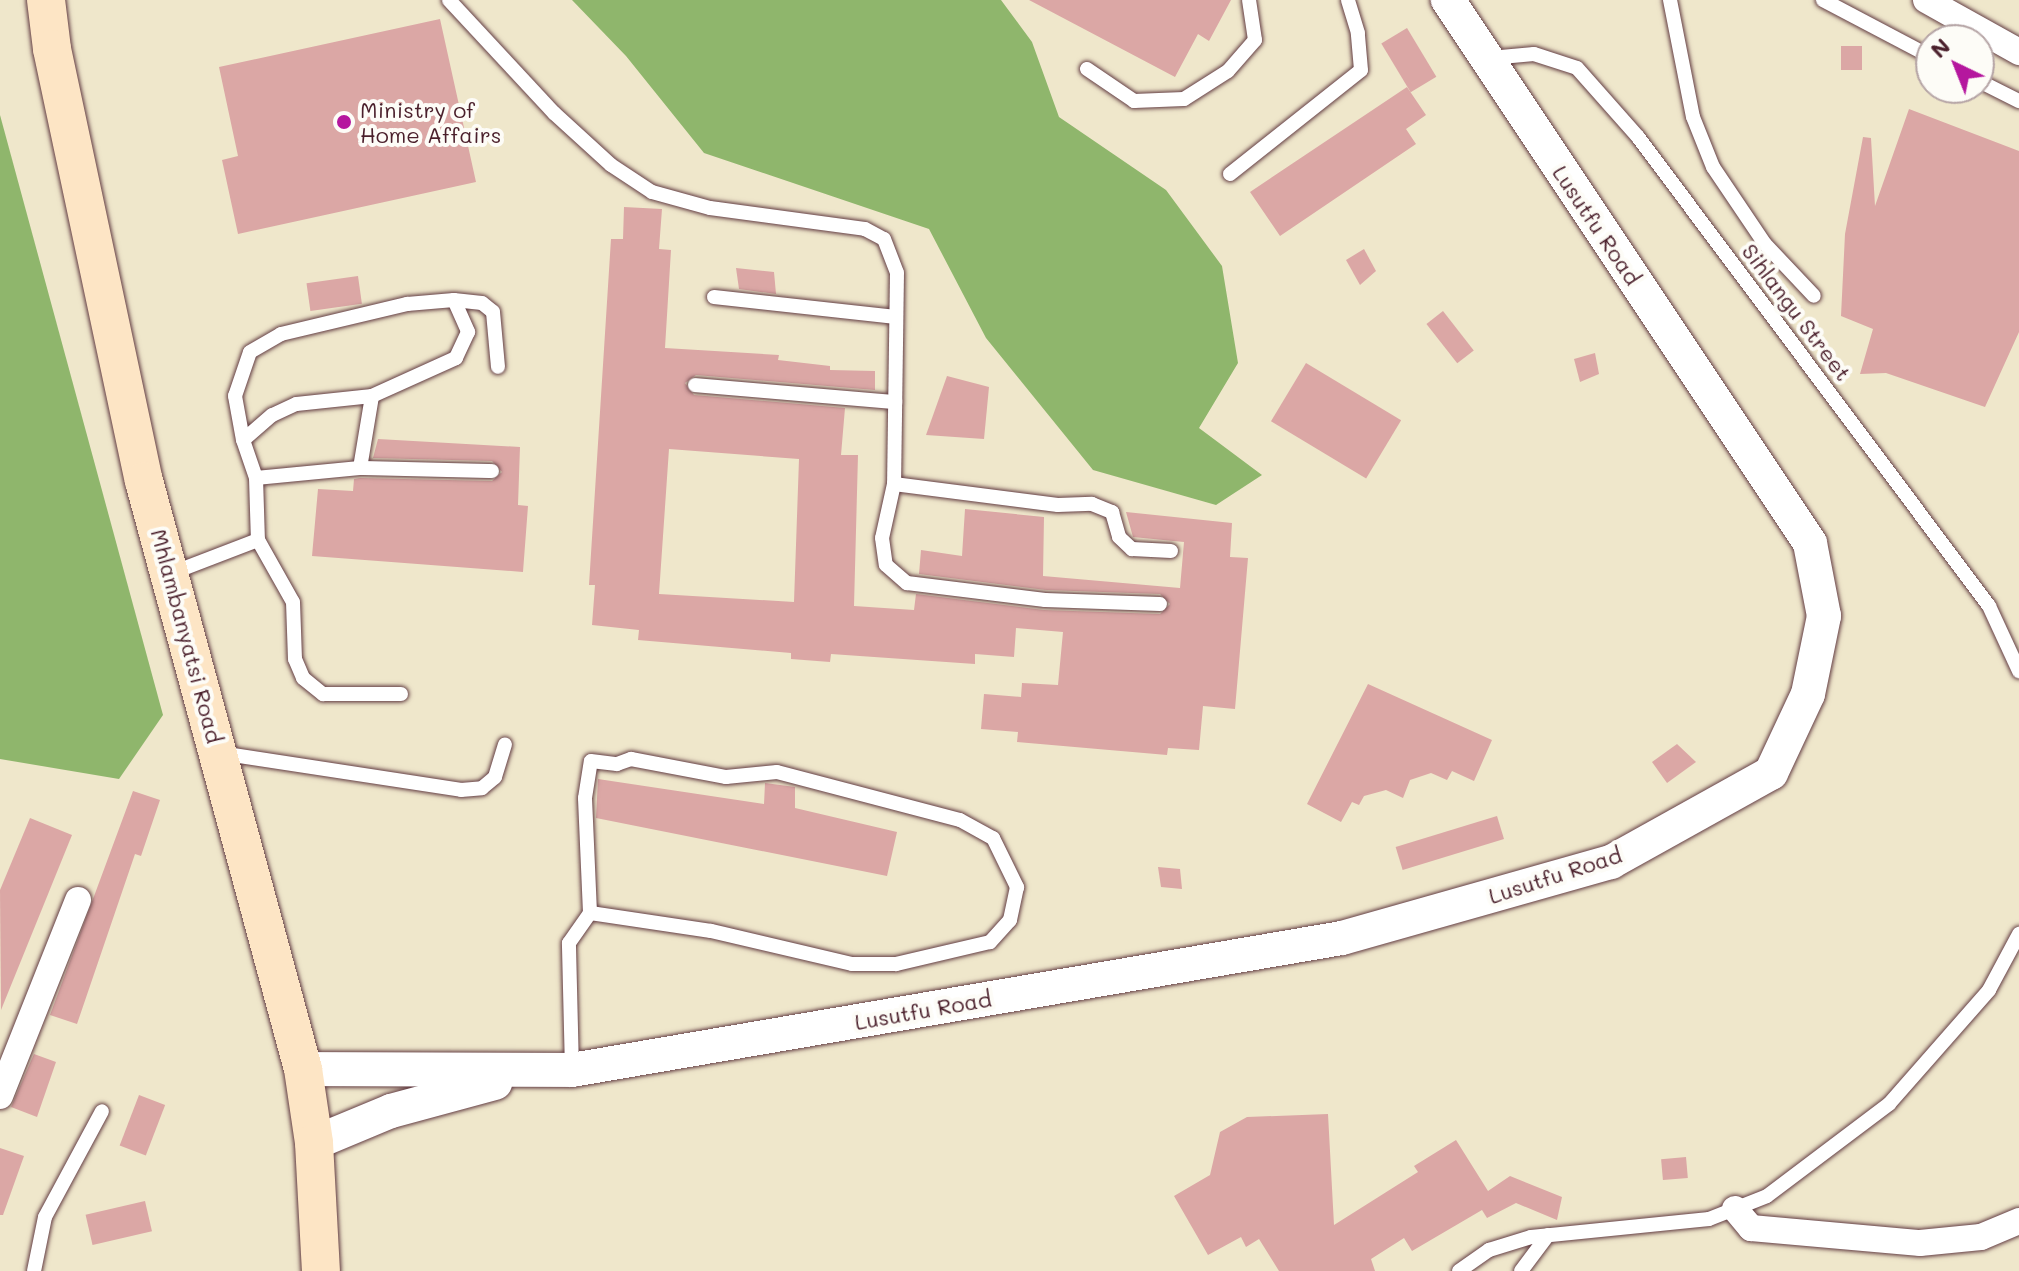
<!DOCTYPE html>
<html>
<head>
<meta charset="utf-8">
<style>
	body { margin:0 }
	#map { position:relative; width:2019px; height:1271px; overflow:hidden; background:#efe7cb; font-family:Mali,sans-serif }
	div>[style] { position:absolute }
	.forest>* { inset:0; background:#8fb66c }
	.building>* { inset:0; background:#dba7a5; transform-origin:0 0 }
	.roads { filter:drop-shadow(0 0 2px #633d43) drop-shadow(0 0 2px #633d43) }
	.service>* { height:14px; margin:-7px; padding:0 7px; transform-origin:7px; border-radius:7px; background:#fff }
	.minor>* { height:26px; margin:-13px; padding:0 13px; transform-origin:13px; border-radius:13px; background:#fff }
	.tertiary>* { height:34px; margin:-17px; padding:0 17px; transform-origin:17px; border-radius:17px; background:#fff }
	.secondary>* { height:38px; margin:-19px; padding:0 19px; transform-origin:19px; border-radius:19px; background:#fde5c5 }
	.dots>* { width:22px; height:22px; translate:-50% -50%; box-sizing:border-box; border:4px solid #fdfcf7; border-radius:50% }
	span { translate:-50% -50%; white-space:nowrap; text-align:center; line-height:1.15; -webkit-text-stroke:8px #fdfcf7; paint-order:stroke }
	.poi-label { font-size:22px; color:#4a1f2b }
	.left { translate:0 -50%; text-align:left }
	.street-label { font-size:22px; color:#4a1f2b }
	.north { position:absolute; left:1915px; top:24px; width:80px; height:80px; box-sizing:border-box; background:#fdfcf7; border:2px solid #b5a4a5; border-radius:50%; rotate:317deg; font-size:22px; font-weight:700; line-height:32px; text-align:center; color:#4a1f2b }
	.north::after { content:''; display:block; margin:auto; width:28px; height:36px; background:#b5179e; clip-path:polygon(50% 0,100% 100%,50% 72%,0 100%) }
</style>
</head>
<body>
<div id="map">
	<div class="forest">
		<div style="clip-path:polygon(572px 0,1001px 0,1032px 42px,1059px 117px,1166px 190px,1222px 266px,1238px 363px,1199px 428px,1262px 475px,1216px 505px,1093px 470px,986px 338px,929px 229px,704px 153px,626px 56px)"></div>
		<div style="clip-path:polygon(0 115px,163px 715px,119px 779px,0 759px)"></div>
	</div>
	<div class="building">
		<div style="clip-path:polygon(1029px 0,1231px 0,1209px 41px,1198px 34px,1175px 77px)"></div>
		<div style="clip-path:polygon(440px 19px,476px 182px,238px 234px,222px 160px,238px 156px,219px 67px)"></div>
		<div style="left:1407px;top:28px;width:57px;height:30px;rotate:59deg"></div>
		<div style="left:1862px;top:46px;width:24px;height:21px;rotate:90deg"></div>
		<div style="clip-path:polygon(1407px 87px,1426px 115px,1406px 129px,1416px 144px,1280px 236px,1250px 192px)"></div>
		<div style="clip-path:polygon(1909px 109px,2019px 151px,2019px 332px,1985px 407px,1886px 373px,1860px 374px,1873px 329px,1841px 316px,1845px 234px,1863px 137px,1871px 138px,1875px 206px)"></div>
		<div style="clip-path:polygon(evenodd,624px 207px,662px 209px,659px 249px,671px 250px,665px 348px,779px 355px,778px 360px,830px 366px,830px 370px,875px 371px,875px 390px,696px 375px,685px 383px,694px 395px,845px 408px,841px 455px,858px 455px,854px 606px,914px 610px,916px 594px,1044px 610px,1160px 614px,1170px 604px,1160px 594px,1046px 590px,919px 574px,921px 550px,962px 556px,965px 509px,1044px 517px,1043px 576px,1180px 588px,1184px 542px,1133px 537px,1126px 512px,1232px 523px,1230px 557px,1248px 558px,1235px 709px,1203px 706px,1199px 750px,1168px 748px,1167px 755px,1017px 742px,1018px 732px,981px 729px,984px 694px,1021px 697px,1022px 683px,1058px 685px,1063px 632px,1016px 628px,1014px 657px,975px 654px,975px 664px,831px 654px,830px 662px,791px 659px,791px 653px,638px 640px,639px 630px,592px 625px,595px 585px,589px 585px,611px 239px,623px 239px,624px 207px,669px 449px,799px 459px,794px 602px,659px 594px,669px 449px)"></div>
		<div style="clip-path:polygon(1364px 249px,1376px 271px,1360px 285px,1346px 260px)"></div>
		<div style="clip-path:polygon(736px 268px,774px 272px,776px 294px,739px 289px)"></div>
		<div style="left:358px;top:276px;width:28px;height:52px;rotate:82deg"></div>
		<div style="left:1443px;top:311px;width:50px;height:21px;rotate:52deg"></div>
		<div style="clip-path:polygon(1595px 353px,1599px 374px,1580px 382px,1574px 359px)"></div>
		<div style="left:1306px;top:363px;width:111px;height:68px;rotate:31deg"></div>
		<div style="clip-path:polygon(947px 376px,989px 387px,984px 439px,926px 435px)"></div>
		<div style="clip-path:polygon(378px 439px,520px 447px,518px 505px,528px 506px,523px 572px,312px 556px,318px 489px,353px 491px,354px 479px,360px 478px,492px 481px,502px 472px,492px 461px,373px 458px)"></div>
		<div style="clip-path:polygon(1368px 684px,1492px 740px,1474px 781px,1452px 771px,1447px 780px,1431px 773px,1410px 780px,1403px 798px,1386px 790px,1364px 796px,1359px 805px,1352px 802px,1341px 822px,1307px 804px)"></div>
		<div style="clip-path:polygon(1677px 744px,1696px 762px,1667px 783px,1652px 762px)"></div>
		<div style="clip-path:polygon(598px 779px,764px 804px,765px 783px,795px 787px,795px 808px,897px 832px,887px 876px,596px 818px)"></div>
		<div style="clip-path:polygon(133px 791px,160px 800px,141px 856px,135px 854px,77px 1024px,50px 1015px)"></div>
		<div style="left:1497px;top:816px;width:24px;height:106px;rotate:73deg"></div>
		<div style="clip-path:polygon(30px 818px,72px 835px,1px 1010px,0 890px)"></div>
		<div style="clip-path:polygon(1158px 867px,1180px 869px,1182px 889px,1161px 887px)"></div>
		<div style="clip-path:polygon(34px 1054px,56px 1062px,37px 1117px,11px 1107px)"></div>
		<div style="left:139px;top:1095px;width:28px;height:54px;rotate:21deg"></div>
		<div style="clip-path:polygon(1328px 1114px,1334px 1225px,1418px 1172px,1414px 1166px,1456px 1140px,1488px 1191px,1510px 1176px,1562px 1197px,1557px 1220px,1516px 1203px,1487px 1218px,1482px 1210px,1412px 1251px,1404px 1238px,1371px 1259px,1375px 1271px,1279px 1271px,1259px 1239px,1246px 1247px,1241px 1237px,1208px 1255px,1174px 1196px,1210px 1175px,1220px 1132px,1247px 1117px)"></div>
		<div style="clip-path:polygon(0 1148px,24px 1156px,3px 1215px,0 1215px)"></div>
		<div style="left:1686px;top:1157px;width:21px;height:25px;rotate:85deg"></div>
		<div style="left:145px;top:1201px;width:31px;height:61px;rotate:77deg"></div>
	</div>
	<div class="roads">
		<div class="service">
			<div style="left:449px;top:0;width:154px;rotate:47.1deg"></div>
			<div style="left:554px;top:113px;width:77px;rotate:42.4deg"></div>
			<div style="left:611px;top:165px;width:49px;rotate:33.4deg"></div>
			<div style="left:652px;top:192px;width:60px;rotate:15.4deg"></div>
			<div style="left:710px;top:208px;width:156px;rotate:7.7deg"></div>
			<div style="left:865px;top:229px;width:21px;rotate:28deg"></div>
			<div style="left:884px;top:239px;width:36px;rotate:69deg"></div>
			<div style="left:897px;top:273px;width:211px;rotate:90.8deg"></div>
			<div style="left:894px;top:484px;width:55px;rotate:102.5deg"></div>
			<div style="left:882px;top:538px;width:27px;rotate:82deg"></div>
			<div style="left:886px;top:565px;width:28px;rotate:41deg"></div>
			<div style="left:907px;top:583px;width:139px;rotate:7deg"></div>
			<div style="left:1045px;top:600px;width:115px;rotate:2deg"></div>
			<div style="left:1670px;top:0;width:119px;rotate:78.9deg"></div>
			<div style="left:1693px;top:117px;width:54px;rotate:68.2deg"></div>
			<div style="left:1713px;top:167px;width:93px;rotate:56deg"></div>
			<div style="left:1765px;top:244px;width:71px;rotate:46.7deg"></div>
			<div style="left:1823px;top:0;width:122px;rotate:27.8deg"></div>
			<div style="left:1490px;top:58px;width:44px;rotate:-5.2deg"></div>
			<div style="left:1534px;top:54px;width:45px;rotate:18deg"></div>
			<div style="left:1577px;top:68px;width:92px;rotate:48.5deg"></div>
			<div style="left:1638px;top:137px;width:586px;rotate:53.19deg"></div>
			<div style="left:1989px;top:606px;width:72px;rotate:65.2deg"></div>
			<div style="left:1087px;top:69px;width:57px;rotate:34.2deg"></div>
			<div style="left:1134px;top:101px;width:50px;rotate:-2.3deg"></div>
			<div style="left:1184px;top:99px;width:52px;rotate:-32.5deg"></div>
			<div style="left:1228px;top:71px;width:41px;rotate:-48.9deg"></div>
			<div style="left:1255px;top:40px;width:40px;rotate:-98.5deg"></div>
			<div style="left:1979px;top:81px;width:45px;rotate:26.6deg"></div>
			<div style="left:1230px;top:174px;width:167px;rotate:-38.4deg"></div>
			<div style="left:1361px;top:70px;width:37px;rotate:-95deg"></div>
			<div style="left:1358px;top:33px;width:34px;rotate:-107deg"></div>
			<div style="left:714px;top:297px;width:183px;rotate:6.3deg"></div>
			<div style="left:454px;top:300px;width:28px;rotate:6deg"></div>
			<div style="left:482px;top:303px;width:14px;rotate:39deg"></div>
			<div style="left:493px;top:312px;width:55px;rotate:84.8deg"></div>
			<div style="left:695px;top:385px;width:201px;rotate:4.9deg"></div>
			<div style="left:243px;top:440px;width:45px;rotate:-100.3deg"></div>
			<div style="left:235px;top:396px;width:46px;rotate:-71.2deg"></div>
			<div style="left:250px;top:352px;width:36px;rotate:-30deg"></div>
			<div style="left:281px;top:334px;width:130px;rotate:-13.4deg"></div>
			<div style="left:407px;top:304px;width:47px;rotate:-4.9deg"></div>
			<div style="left:454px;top:300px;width:35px;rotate:66deg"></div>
			<div style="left:468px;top:332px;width:29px;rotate:115deg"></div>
			<div style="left:456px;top:358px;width:92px;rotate:155.7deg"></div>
			<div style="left:372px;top:396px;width:76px;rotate:174deg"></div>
			<div style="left:296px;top:404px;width:26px;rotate:155deg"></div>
			<div style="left:272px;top:415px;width:38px;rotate:139deg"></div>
			<div style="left:243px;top:440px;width:40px;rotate:71.1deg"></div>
			<div style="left:256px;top:478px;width:62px;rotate:88.2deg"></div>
			<div style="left:258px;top:540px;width:71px;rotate:60.6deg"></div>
			<div style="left:293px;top:602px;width:57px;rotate:88deg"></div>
			<div style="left:295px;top:659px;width:21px;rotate:67deg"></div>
			<div style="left:303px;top:678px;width:26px;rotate:39deg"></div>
			<div style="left:323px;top:694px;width:78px"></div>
			<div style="left:360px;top:468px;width:73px;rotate:-80.5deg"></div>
			<div style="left:256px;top:478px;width:104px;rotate:-5.5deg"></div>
			<div style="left:360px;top:468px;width:132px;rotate:1.3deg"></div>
			<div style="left:894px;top:484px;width:165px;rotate:7.3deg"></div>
			<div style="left:1058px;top:505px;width:34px;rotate:-2deg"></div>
			<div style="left:1092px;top:504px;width:22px;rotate:22deg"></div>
			<div style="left:1112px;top:512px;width:26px;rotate:74deg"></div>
			<div style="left:1119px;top:537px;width:18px;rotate:43deg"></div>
			<div style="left:1132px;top:549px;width:39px;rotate:3deg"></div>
			<div style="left:172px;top:573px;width:92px;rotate:-21deg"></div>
			<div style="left:220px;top:753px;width:244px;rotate:8.7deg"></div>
			<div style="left:461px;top:790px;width:21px;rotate:-5deg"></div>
			<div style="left:482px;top:788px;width:17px;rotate:-40deg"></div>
			<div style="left:495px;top:777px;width:34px;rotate:-73deg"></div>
			<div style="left:572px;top:1070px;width:127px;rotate:-91.4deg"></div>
			<div style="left:569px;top:943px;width:37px;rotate:-55deg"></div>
			<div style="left:590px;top:913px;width:115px;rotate:-92.5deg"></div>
			<div style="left:585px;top:798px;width:37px;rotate:-81deg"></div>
			<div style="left:591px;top:761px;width:26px;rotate:7deg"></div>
			<div style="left:617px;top:764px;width:15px;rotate:-20deg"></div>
			<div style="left:631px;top:759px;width:97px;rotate:10.7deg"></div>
			<div style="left:726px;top:777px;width:51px;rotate:-5.6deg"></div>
			<div style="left:777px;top:772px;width:189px;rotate:14.7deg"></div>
			<div style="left:960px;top:820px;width:38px;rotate:29deg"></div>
			<div style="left:993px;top:838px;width:55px;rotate:63.9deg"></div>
			<div style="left:1017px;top:887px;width:34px;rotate:102deg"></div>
			<div style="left:1010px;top:920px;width:30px;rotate:132deg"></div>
			<div style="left:990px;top:942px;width:97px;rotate:166.8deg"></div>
			<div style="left:896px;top:964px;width:44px;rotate:180deg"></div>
			<div style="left:852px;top:964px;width:145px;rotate:-166.8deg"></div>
			<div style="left:711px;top:931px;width:122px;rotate:-171.5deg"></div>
			<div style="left:34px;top:1271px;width:55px;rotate:-78.5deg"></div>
			<div style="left:45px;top:1217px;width:120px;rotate:-61.7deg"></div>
			<div style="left:1459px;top:1271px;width:37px;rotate:-35deg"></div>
			<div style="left:1489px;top:1250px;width:44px;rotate:-17.2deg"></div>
			<div style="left:1531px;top:1237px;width:179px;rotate:-5.8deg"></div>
			<div style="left:1709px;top:1219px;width:62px;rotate:-21.6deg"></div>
			<div style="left:1767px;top:1196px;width:153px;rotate:-37deg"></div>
			<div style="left:1889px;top:1104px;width:152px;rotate:-48.7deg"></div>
			<div style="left:1989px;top:990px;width:64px;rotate:-61.8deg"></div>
			<div style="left:1521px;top:1271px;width:45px;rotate:-53.1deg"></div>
		</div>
		<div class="minor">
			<div style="left:1926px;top:0;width:107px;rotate:29.2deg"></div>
			<div style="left:0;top:1096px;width:211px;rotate:-68.3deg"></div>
			<div style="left:1735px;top:1209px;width:25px;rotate:50deg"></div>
			<div style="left:1751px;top:1228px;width:170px;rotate:5.1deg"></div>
			<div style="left:1920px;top:1243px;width:61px;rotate:-5.6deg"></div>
			<div style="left:1981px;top:1237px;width:41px;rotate:-22.8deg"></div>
		</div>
		<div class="tertiary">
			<div style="left:303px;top:1069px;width:269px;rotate:0.2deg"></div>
			<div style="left:572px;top:1070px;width:781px;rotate:-9.73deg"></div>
			<div style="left:1342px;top:938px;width:280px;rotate:-15.8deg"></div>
			<div style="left:1611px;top:862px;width:183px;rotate:-29.1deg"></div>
			<div style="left:1771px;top:773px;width:87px;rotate:-64.9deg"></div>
			<div style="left:1808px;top:694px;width:80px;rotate:-78.4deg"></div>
			<div style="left:1824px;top:616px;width:74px;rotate:-100.9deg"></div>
			<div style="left:1810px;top:543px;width:653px;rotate:-123.69deg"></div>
			<div style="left:314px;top:1143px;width:83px;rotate:-22.6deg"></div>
			<div style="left:391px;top:1111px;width:108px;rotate:-15.1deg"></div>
		</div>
		<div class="secondary">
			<div style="left:46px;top:0;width:49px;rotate:83deg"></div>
			<div style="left:52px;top:49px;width:442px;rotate:78deg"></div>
			<div style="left:144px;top:481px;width:609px;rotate:74.87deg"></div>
			<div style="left:303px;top:1069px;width:75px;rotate:81.5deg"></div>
			<div style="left:314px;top:1143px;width:128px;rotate:86.9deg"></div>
		</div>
	</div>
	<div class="dots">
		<div style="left:344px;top:122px;background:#b5179e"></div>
	</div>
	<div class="poi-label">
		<span class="left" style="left:360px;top:122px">Ministry of<br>Home Affairs</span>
	</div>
	<div class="street-label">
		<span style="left:1597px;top:225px;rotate:56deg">Lusutfu Road</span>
		<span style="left:1797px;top:312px;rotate:53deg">Sihlangu Street</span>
		<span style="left:187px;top:636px;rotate:75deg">Mhlambanyatsi Road</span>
		<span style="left:1555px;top:875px;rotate:-18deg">Lusutfu Road</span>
		<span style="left:923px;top:1010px;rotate:-10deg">Lusutfu Road</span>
	</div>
	<div class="north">N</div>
</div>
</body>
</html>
